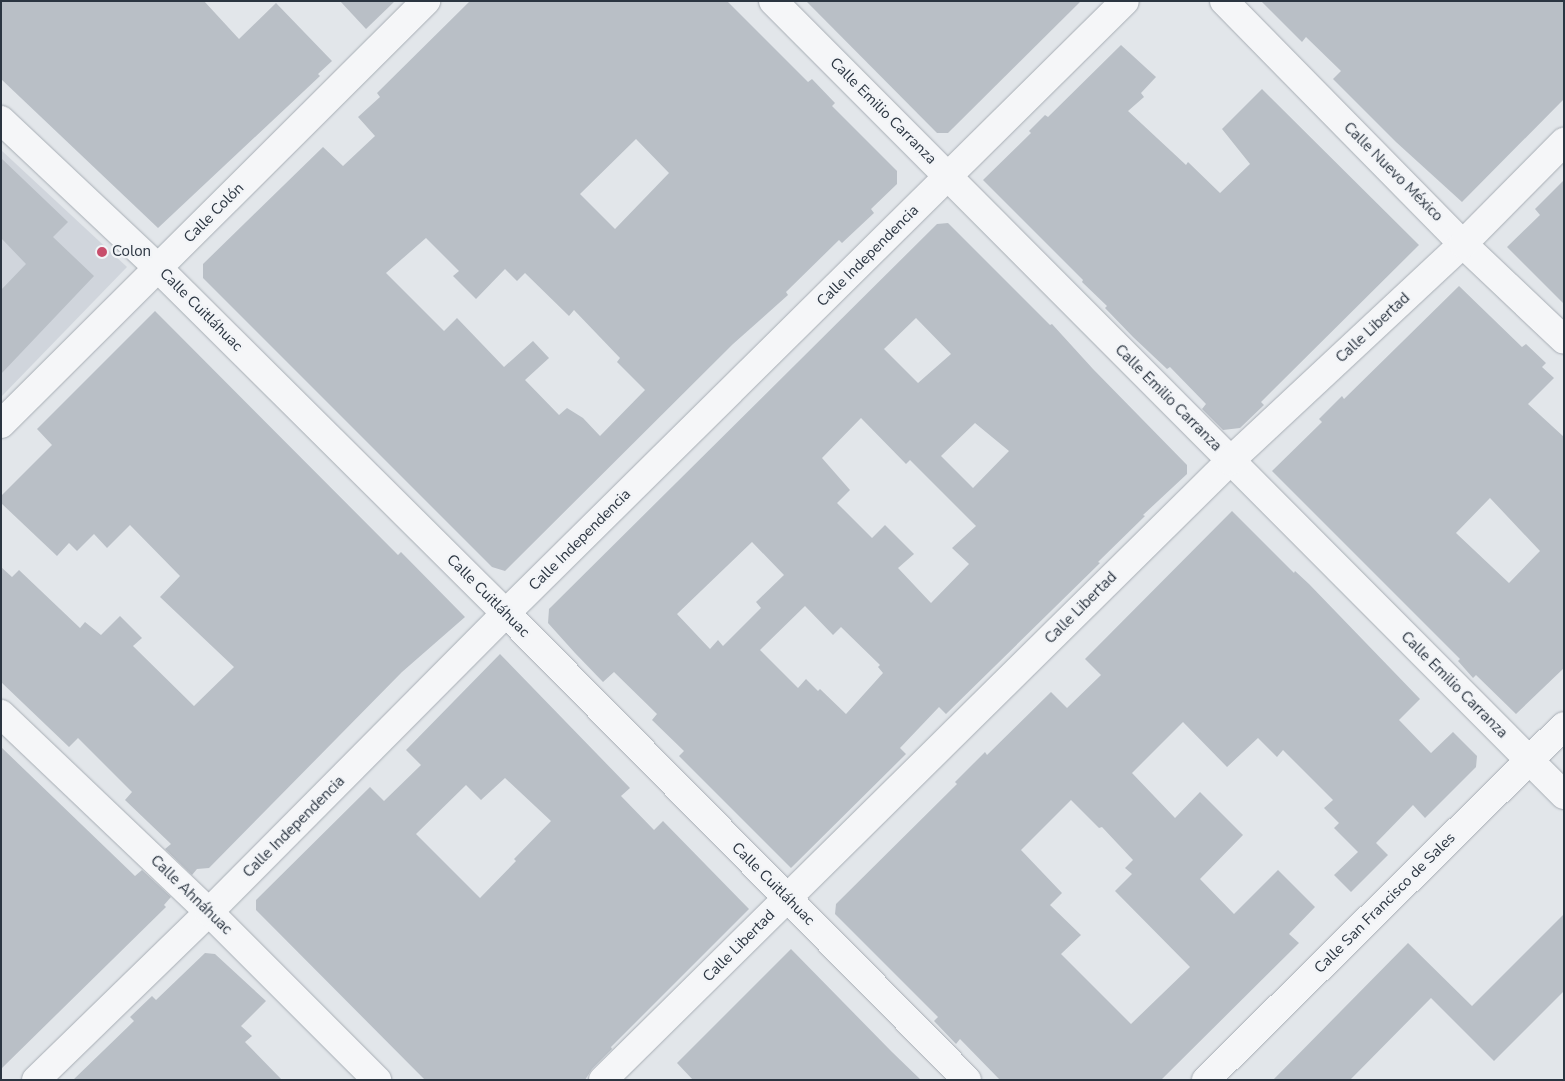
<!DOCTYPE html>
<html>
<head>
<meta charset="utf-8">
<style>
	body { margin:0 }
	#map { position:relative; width:1565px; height:1081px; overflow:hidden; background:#e2e6ea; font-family:"Nunito Sans",sans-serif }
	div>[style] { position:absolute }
	.built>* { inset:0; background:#d0d5dc }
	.building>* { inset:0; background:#b9bfc6 }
	.roads { filter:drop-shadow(0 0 1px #a7adb4) drop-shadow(0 0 1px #a7adb4) }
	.minor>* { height:28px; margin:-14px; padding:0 14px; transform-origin:14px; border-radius:14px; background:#f5f6f8 }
	.dots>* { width:14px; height:14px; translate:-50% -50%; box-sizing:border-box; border:2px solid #f2f4f7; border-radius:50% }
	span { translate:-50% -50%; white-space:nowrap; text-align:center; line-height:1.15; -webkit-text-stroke:4.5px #f2f4f7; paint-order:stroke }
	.street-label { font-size:15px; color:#2b3541 }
	.poi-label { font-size:15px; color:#2b3541 }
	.left { translate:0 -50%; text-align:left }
	.frame { position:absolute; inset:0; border:2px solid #2b3541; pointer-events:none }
</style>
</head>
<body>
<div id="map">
	<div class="built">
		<div style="clip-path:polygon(1px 150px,127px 267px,1px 397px)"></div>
	</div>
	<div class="building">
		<div style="clip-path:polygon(1px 1px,204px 1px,239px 39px,276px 3px,332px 61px,318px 74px,320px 76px,158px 228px,1px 79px)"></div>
		<div style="clip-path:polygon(340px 1px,395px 1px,366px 29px)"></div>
		<div style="clip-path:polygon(evenodd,470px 1px,727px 1px,808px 82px,812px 79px,835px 103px,832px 106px,897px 171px,897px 184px,871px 209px,874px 213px,842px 243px,839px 240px,786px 292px,788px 295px,733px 344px,505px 571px,492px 567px,203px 278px,203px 264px,323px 147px,343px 166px,375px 136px,358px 117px,380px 97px,377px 93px,470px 1px,636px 139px,669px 173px,615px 229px,580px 194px,636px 139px,470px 1px,426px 238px,459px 271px,453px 276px,476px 299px,505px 269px,517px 281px,525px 273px,569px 316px,574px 310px,620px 358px,617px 362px,645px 390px,600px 436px,583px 418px,567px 408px,559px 415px,525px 380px,549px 358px,533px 341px,504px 367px,457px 318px,444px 331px,386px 273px,426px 238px)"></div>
		<div style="clip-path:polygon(806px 1px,1081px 1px,948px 133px,937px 133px)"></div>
		<div style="clip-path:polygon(1261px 1px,1564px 1px,1564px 99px,1462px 202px,1396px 142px,1333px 79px,1341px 71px,1306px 37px,1302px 42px)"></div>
		<div style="clip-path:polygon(1121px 45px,1156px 77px,1141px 93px,1144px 97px,1128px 111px,1186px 165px,1188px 162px,1220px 193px,1250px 164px,1222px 129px,1262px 89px,1419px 245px,1261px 402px,1264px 405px,1240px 428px,1223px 430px,1202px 409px,1206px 404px,1170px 367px,1167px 369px,1133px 337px,1105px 308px,1107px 306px,1082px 282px,1083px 280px,983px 180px,1031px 133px,1029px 131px,1045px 115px,1048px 117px)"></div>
		<div style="clip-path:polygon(1px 158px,68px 222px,53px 237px,94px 276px,1px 374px,1px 290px,26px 264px,1px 238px)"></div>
		<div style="clip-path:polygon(1564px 180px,1564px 304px,1507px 247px,1540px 215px,1535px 209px)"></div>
		<div style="clip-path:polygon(evenodd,948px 223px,1050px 325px,1052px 324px,1093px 369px,1187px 465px,1187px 474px,1143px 515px,1145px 516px,1098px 562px,1100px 563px,946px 714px,939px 707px,900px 748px,906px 754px,791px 868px,679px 756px,684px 751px,652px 720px,657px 714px,614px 672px,603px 682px,575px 653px,548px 623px,549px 609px,937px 224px,948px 223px,916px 318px,951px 354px,918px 383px,884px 349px,916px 318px,948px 223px,861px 418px,906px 464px,910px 460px,976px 526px,952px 548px,969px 564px,931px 603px,898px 568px,914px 554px,885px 525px,872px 538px,837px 503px,850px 490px,822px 458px,861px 418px,948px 223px,975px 423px,1009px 451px,973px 488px,941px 456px,975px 423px,948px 223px,752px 542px,784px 575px,756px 602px,761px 608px,723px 646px,718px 640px,710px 649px,677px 614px,752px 542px,948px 223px,805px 606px,833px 635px,841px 627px,880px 665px,878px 667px,883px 673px,846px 714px,820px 689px,818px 691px,806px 679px,798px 688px,760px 650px,805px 606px)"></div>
		<div style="clip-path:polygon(evenodd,1459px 286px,1522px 347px,1526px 344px,1546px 363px,1542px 367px,1554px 378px,1528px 404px,1564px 437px,1564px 668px,1516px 714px,1476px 675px,1473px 678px,1458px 661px,1460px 659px,1272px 471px,1322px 422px,1319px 419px,1342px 396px,1344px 399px,1459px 286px,1490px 498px,1540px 551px,1509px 583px,1456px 533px,1490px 498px)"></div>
		<div style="clip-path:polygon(155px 311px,398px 555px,401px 552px,465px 617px,402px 672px,209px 868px,197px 869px,192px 875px,165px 849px,171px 844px,125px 800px,132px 792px,78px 738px,69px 747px,1px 682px,1px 567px,12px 577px,19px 570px,80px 628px,85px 622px,101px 635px,120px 616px,142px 638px,133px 646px,194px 706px,234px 667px,160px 597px,180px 576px,130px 525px,107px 548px,94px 534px,77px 551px,69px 543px,57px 556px,1px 503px,1px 496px,52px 445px,37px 429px)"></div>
		<div style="clip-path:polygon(evenodd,1232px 511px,1294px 573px,1295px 571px,1309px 584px,1420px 699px,1399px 720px,1431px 753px,1453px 732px,1477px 756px,1476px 767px,1425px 818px,1413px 805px,1376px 843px,1388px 855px,1351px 892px,1334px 875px,1358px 852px,1334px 828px,1339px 823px,1324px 808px,1333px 800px,1283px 750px,1277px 757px,1258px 738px,1227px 767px,1183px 722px,1132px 773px,1175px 818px,1200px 792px,1243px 835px,1200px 879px,1234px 914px,1278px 870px,1315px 907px,1289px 934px,1299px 943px,1161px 1080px,1000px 1080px,960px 1039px,956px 1044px,934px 1021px,938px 1017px,835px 914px,836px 904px,957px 784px,955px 782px,985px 752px,987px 755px,1051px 692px,1067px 708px,1101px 675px,1085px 659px,1232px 511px,1071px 800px,1099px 828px,1102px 827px,1133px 860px,1125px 868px,1132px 874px,1115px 891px,1190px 967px,1131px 1024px,1061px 954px,1081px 935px,1050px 905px,1062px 893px,1021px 850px,1071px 800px)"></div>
		<div style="clip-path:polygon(evenodd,500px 654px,630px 788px,621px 796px,654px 830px,663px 821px,749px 909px,611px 1047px,612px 1049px,592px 1069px,585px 1080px,425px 1080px,256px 910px,256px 900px,370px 787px,384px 801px,421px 765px,406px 750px,500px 654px,505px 778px,551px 821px,514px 859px,516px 861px,480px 898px,416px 834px,466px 785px,481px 800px,505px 778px)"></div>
		<div style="clip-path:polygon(1px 747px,135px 876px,142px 870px,171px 897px,164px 905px,166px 907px,1px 1069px)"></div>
		<div style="clip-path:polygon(1564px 914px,1564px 991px,1494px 1061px,1431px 998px,1350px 1080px,1273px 1080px,1408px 943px,1472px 1006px)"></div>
		<div style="clip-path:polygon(791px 949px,892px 1052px,921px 1080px,693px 1080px,677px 1063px)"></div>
		<div style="clip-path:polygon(205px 953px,215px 954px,266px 1001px,241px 1026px,252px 1036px,245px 1042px,282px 1080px,73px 1080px,134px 1021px,130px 1017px,152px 996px,156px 1000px)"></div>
	</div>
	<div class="roads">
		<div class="minor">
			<div style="left:773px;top:1px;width:1121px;rotate:45.11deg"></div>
			<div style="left:1224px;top:1px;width:341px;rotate:45.5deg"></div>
			<div style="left:1463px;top:244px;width:139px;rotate:43.5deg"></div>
			<div style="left:1px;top:120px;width:216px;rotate:43.3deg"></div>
			<div style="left:158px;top:268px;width:490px;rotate:44.8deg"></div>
			<div style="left:506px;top:613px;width:656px;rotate:45.37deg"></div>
			<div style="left:1px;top:424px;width:600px;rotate:-44.86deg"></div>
			<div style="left:1px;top:714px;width:287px;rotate:43.6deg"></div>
			<div style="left:209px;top:912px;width:238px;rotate:45deg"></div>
			<div style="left:36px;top:1080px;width:241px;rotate:-44.2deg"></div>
			<div style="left:209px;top:912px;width:421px;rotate:-45.2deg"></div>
			<div style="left:506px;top:613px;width:870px;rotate:-44.67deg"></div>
			<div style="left:603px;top:1080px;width:881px;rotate:-44.63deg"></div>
			<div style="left:1230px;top:461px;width:318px;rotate:-43deg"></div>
			<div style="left:1463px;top:244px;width:144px;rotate:-45.3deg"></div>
			<div style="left:1206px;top:1080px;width:503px;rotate:-44.68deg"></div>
		</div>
	</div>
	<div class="dots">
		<div style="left:102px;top:252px;background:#c84e6c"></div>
	</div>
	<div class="street-label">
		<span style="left:883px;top:111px;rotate:45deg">Calle Emilio Carranza</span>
		<span style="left:1393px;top:172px;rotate:45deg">Calle Nuevo México</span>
		<span style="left:214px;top:213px;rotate:-45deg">Calle Colón</span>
		<span style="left:868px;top:256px;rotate:-45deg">Calle Independencia</span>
		<span style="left:201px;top:310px;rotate:45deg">Calle Cuitláhuac</span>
		<span style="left:1373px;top:328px;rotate:-43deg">Calle Libertad</span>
		<span style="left:1168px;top:398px;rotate:45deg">Calle Emilio Carranza</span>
		<span style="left:580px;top:540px;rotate:-45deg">Calle Independencia</span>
		<span style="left:488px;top:596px;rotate:45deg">Calle Cuitláhuac</span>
		<span style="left:1081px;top:608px;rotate:-45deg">Calle Libertad</span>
		<span style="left:1454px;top:685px;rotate:45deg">Calle Emilio Carranza</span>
		<span style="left:294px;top:827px;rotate:-45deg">Calle Independencia</span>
		<span style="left:773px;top:884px;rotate:45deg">Calle Cuitláhuac</span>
		<span style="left:191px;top:895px;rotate:44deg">Calle Ahnáhuac</span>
		<span style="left:1385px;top:903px;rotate:-45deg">Calle San Francisco de Sales</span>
		<span style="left:739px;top:946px;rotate:-45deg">Calle Libertad</span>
	</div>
	<div class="poi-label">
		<span class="left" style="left:112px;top:252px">Colon</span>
	</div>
	<div class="frame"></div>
</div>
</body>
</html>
